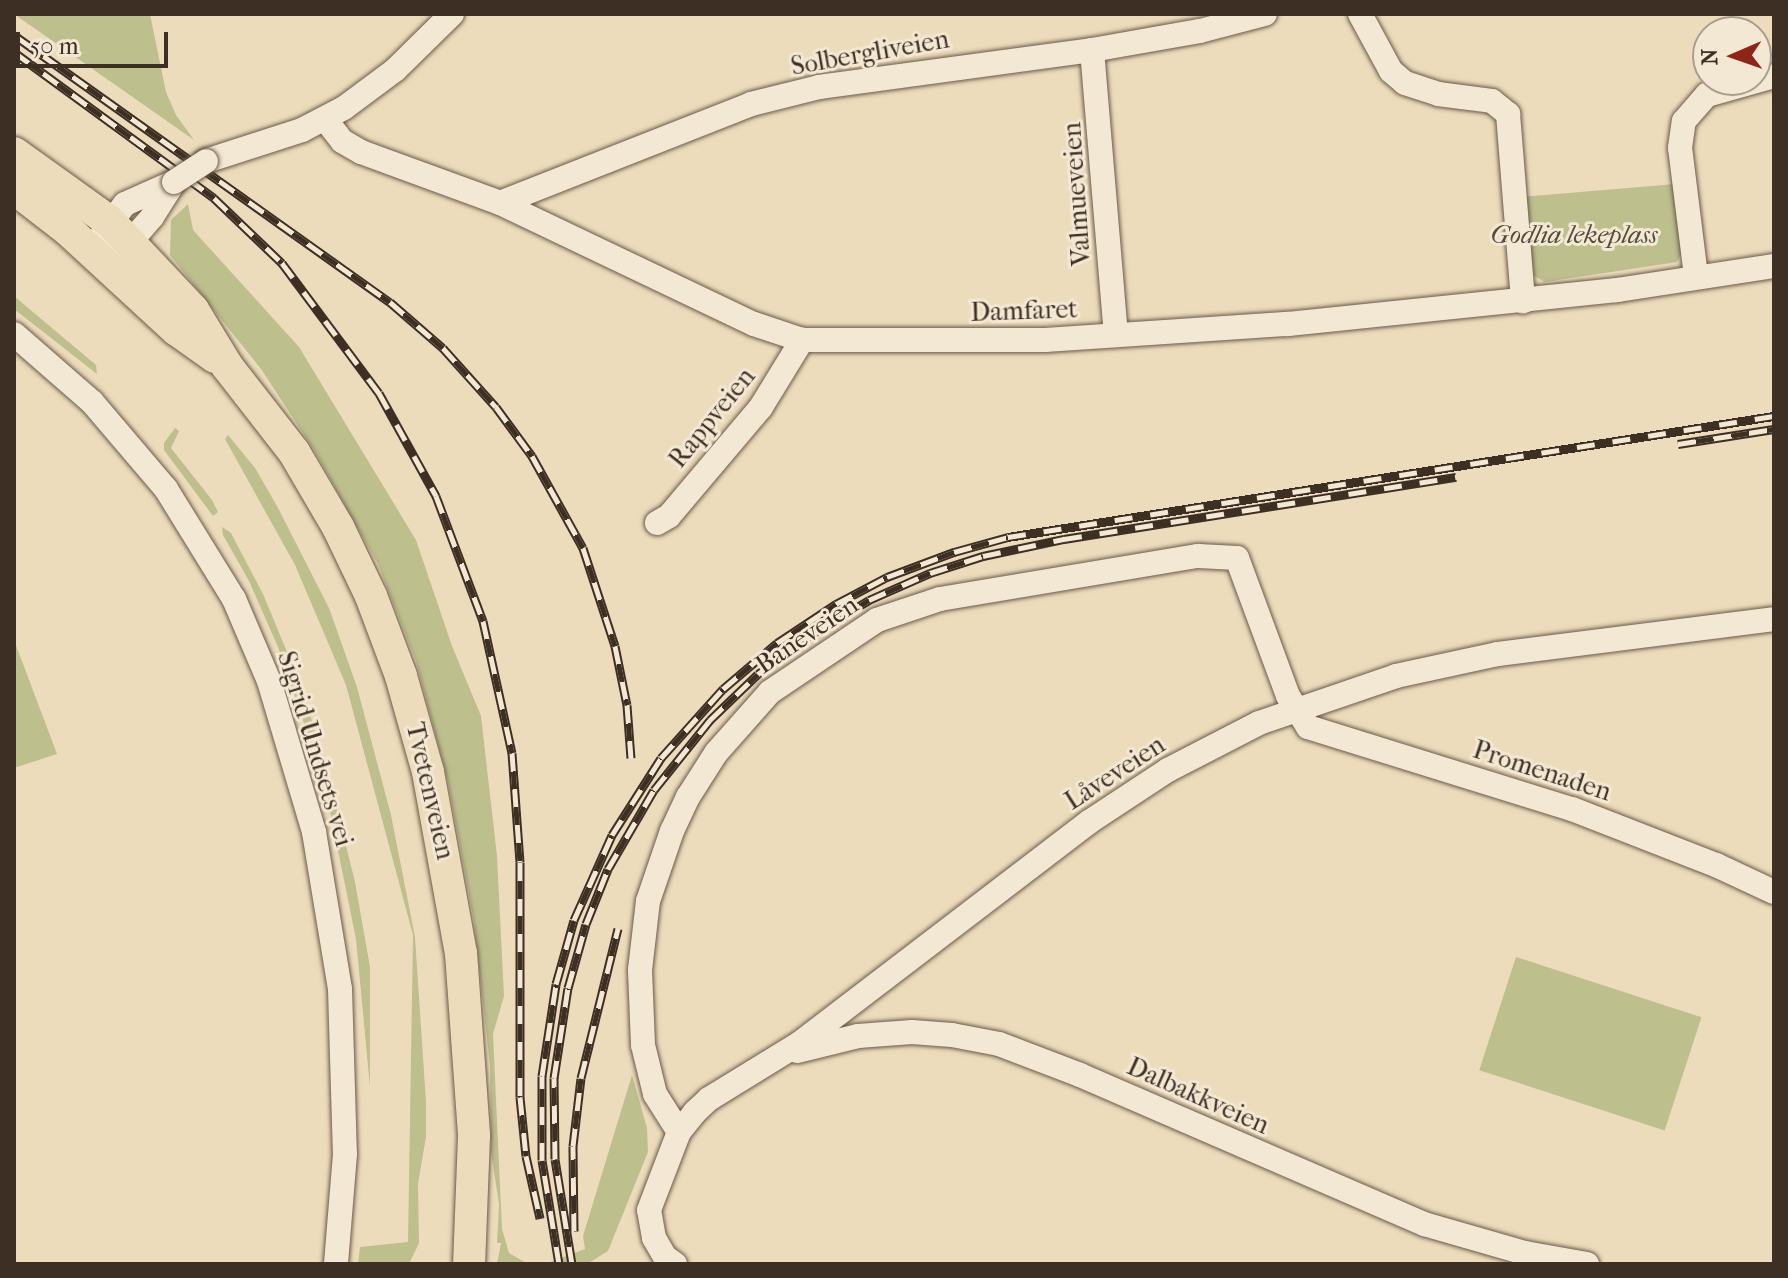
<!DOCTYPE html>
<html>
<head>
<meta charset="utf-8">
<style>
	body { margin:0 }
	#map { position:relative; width:1788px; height:1278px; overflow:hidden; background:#eddcbb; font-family:"IM FELL French Canon",serif }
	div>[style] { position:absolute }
	.green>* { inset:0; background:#bdbf8d; transform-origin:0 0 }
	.roads { filter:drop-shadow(0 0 2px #6a5a4a) drop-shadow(0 0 2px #6a5a4a) }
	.minor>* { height:24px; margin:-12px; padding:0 12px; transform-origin:12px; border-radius:12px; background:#f3e8d3 }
	.major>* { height:32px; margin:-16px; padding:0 16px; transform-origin:16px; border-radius:16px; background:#eddcbb }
	.rail>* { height:9px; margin-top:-4.5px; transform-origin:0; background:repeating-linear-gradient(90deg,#f3e8d3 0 18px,#3e2f24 0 36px); box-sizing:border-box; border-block:2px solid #3e2f24 }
	.bridges { filter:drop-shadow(0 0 2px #6a5a4a) drop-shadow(0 0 2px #6a5a4a) }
	.minor-bridge>* { height:24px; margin:-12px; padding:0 12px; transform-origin:12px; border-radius:12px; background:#f3e8d3 }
	span { translate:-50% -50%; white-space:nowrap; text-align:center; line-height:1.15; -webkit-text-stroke:6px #f3e8d3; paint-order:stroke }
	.street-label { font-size:26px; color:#3e2f24 }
	.park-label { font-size:26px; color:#574c39; font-style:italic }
	.frame { position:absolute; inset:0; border:16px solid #3e2f24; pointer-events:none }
	.north { position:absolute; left:1692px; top:16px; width:80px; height:80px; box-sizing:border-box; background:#f3e8d3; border:2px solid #ab9e8d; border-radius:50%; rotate:268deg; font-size:22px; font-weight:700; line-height:32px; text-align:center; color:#3e2f24 }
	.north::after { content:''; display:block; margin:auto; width:28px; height:36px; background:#8f2418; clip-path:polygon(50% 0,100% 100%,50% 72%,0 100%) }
	.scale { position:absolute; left:16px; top:32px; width:152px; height:36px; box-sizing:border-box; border:4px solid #3e2f24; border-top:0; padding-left:10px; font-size:24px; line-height:28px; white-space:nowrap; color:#3e2f24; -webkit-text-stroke:6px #f3e8d3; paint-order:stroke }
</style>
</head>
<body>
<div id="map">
	<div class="green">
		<div style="clip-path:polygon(14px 14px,150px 14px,166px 92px,176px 115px,194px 140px)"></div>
		<div style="clip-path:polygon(1675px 184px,1684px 248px,1677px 262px,1545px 282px,1531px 274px,1520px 197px)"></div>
		<div style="clip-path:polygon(188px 204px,193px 230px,299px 347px,416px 540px,452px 646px,481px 716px,497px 856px,504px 996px,493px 1034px,502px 1229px,509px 1253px,528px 1264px,497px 1264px,501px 1243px,497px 1243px,499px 1204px,491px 1152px,490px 1066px,474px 921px,448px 781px,416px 661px,378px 564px,316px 453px,261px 369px,170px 255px,171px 220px)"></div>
		<div style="clip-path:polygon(14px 296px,96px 365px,97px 374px,14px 309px)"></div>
		<div style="clip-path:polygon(175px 428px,179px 431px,171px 448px,212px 500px,218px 512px,213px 516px,164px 450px,164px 443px)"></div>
		<div style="clip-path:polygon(228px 435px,255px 468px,277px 506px,329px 608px,357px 687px,391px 815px,415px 937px,426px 1102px,426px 1137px,418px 1184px,419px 1243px,409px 1264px,358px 1264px,360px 1247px,408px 1242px,413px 935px,346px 685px,295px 565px,225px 439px)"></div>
		<div style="clip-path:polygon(222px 527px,231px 533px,263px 594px,304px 693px,333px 794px,355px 882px,370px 967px,370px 1087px,356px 939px,324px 782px,278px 647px,249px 581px,223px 535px)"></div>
		<div style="clip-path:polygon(14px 640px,57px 754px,14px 768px)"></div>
		<div style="left:1516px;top:957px;width:195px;height:119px;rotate:18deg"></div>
		<div style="clip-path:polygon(632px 1075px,647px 1128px,648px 1152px,608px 1251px,587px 1264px,545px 1264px,585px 1249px,583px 1236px)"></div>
	</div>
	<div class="roads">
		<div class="minor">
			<div style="left:1360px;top:14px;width:65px;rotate:61.5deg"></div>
			<div style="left:1391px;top:71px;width:18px;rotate:41deg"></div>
			<div style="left:1405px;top:83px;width:35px;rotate:18deg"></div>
			<div style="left:1438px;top:94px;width:54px;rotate:7.4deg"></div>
			<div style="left:1492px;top:101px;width:21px;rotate:39deg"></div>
			<div style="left:1508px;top:114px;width:188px;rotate:85.4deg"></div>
			<div style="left:1092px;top:50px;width:286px;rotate:85.2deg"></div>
			<div style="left:325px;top:119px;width:28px;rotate:52deg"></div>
			<div style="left:342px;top:141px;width:22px;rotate:30deg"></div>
			<div style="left:361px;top:152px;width:148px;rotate:20.1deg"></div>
			<div style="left:500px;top:203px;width:281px;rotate:25.5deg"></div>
			<div style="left:754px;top:324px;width:51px;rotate:18.4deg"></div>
			<div style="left:802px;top:340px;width:243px"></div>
			<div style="left:1045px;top:340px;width:244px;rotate:-3.8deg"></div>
			<div style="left:1288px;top:324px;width:331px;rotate:-5.9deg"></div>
			<div style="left:1617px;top:290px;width:159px;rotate:-8.7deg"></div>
			<div style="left:206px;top:161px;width:101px;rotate:-17.9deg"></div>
			<div style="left:302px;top:130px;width:47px;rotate:-27.6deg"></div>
			<div style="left:344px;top:108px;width:64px;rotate:-36.7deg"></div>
			<div style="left:395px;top:70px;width:80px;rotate:-44.5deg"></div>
			<div style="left:174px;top:182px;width:41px;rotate:122.2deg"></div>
			<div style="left:152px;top:217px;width:32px;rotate:131deg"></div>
			<div style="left:131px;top:241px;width:15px;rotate:138deg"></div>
			<div style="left:120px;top:251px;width:23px;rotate:167deg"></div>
			<div style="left:98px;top:256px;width:24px;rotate:-78deg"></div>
			<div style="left:103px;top:233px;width:36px;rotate:-53deg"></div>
			<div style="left:125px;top:204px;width:54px;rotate:-24.2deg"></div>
			<div style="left:500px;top:203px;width:270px;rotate:-21.5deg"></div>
			<div style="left:751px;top:104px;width:70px;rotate:-14deg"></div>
			<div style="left:819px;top:87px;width:275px;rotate:-7.7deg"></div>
			<div style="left:1092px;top:50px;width:110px;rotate:-10deg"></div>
			<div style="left:1200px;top:31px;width:67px;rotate:-14.7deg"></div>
			<div style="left:1696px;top:276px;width:129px;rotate:-97.1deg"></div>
			<div style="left:1680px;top:148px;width:27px;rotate:-82deg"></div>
			<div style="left:1684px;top:121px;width:35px;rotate:-49deg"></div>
			<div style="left:1707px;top:95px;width:70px;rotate:-15.8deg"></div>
			<div style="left:14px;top:334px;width:103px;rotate:41.1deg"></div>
			<div style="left:92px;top:402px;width:114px;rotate:49.6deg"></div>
			<div style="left:166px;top:489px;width:129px;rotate:58.3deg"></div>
			<div style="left:234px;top:599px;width:89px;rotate:66.9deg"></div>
			<div style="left:269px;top:681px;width:158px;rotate:73.4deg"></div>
			<div style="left:314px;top:832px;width:159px;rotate:80.6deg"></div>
			<div style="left:340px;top:989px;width:165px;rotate:88.3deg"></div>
			<div style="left:345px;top:1154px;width:110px;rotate:94.7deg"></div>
			<div style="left:657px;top:523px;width:14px;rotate:-30deg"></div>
			<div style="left:669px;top:516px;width:143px;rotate:-49.8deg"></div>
			<div style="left:761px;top:407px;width:79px;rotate:-58.5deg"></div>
			<div style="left:797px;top:1051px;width:63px;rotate:-13.8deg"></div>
			<div style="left:858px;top:1036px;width:54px;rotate:-4.2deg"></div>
			<div style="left:912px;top:1032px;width:40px;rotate:4.3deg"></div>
			<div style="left:952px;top:1035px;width:48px;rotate:10.8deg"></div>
			<div style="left:999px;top:1044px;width:87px;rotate:20.9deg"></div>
			<div style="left:1080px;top:1075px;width:375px;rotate:23.4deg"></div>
			<div style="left:1424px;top:1224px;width:105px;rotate:16deg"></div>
			<div style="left:1525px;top:1253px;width:63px;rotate:10.1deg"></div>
			<div style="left:679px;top:1132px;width:45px;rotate:-122.3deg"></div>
			<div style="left:655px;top:1094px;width:50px;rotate:-103.8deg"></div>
			<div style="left:643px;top:1045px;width:75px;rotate:-92.3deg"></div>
			<div style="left:640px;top:970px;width:69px;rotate:-83.4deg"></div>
			<div style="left:648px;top:901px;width:74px;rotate:-71.1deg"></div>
			<div style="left:672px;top:831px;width:38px;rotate:-65deg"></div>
			<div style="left:688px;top:797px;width:52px;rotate:-57.5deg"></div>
			<div style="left:716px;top:753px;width:81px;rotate:-48.5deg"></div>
			<div style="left:770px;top:692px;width:129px;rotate:-33.9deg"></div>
			<div style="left:877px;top:620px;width:66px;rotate:-18.4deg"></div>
			<div style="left:940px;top:599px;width:262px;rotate:-9.5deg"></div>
			<div style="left:1198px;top:556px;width:39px;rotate:3deg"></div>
			<div style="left:1237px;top:558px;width:147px;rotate:69.7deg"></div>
			<div style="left:1288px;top:696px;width:37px;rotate:57deg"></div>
			<div style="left:1308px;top:727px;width:276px;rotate:17.3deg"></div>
			<div style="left:1572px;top:809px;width:155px;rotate:21.3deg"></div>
			<div style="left:1716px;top:865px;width:64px;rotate:25deg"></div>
			<div style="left:675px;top:1264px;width:12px;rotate:-145deg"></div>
			<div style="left:665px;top:1257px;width:22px;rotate:-120deg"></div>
			<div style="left:654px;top:1238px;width:28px;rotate:-100deg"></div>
			<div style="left:649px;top:1210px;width:84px;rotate:-69deg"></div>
			<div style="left:679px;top:1132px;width:26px;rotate:-51deg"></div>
			<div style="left:695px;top:1112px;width:19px;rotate:-43deg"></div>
			<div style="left:709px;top:1099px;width:107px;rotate:-31.6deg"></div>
			<div style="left:800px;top:1043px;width:364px;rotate:-37.4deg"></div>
			<div style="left:1089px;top:822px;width:95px;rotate:-33.4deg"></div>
			<div style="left:1168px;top:770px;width:102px;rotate:-27.3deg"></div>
			<div style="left:1259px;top:723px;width:145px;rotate:-18.9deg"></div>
			<div style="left:1396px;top:676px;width:104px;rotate:-12.2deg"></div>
			<div style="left:1498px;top:654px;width:278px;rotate:-7.2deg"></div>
		</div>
		<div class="major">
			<div style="left:14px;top:153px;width:118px;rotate:35.7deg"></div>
			<div style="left:110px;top:222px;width:121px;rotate:46.7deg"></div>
			<div style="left:193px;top:310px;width:66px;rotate:58.7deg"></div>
			<div style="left:227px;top:366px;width:109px;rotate:52.1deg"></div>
			<div style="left:294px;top:452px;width:87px;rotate:59.6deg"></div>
			<div style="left:338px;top:527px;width:76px;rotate:64.4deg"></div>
			<div style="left:371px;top:596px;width:85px;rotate:69.4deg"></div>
			<div style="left:401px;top:676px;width:100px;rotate:74.3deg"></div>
			<div style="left:428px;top:772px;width:184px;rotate:79.7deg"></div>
			<div style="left:461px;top:953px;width:183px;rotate:85.9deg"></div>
			<div style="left:474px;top:1136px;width:128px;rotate:92.2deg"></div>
			<div style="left:14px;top:188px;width:67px;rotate:37.7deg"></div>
			<div style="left:67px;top:229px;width:149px;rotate:42.6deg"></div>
			<div style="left:177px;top:330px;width:47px;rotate:35.4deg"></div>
		</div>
	</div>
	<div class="rail">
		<div style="left:14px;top:35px;width:461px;rotate:35.4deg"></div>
		<div style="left:390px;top:302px;width:70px;rotate:41deg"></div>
		<div style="left:443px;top:348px;width:79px;rotate:48.1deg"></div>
		<div style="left:496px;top:407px;width:61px;rotate:53.7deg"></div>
		<div style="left:532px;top:456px;width:105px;rotate:61deg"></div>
		<div style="left:583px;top:548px;width:103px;rotate:71.9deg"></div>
		<div style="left:615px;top:646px;width:60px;rotate:78.5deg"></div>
		<div style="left:627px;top:705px;width:53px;rotate:85.7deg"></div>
		<div style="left:14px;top:52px;width:248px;rotate:36.1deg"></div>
		<div style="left:214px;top:198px;width:94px;rotate:43.7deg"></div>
		<div style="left:282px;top:263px;width:162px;rotate:53.3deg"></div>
		<div style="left:379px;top:393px;width:118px;rotate:61deg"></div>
		<div style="left:436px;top:496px;width:134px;rotate:69.4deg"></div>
		<div style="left:483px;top:621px;width:135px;rotate:77.6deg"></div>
		<div style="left:512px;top:753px;width:109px;rotate:85.8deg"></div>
		<div style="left:520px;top:862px;width:235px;rotate:90deg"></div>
		<div style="left:520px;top:1097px;width:59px;rotate:84.2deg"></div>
		<div style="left:526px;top:1156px;width:64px;rotate:77.3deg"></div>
		<div style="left:1678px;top:444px;width:97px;rotate:-8.9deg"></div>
		<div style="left:574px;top:1231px;width:85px;rotate:-90.7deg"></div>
		<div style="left:573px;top:1146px;width:68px;rotate:-83.3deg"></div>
		<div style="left:581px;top:1078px;width:154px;rotate:-76.1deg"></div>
		<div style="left:559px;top:1264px;width:105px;rotate:-99.3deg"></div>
		<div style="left:542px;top:1160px;width:84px;rotate:-90deg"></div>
		<div style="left:542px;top:1076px;width:93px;rotate:-81.3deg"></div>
		<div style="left:556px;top:984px;width:66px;rotate:-74.3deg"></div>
		<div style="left:574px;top:920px;width:93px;rotate:-65.9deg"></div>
		<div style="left:612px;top:835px;width:91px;rotate:-57.5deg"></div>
		<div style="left:661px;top:758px;width:93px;rotate:-48.1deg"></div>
		<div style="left:723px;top:689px;width:71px;rotate:-40.4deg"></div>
		<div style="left:777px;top:643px;width:71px;rotate:-33.5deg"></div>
		<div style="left:836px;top:604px;width:58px;rotate:-27.9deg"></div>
		<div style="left:887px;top:577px;width:72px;rotate:-20.5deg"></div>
		<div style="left:954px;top:552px;width:56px;rotate:-15.5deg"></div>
		<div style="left:1008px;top:537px;width:775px;rotate:-8.98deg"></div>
		<div style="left:572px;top:1264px;width:106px;rotate:-99.2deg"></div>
		<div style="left:555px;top:1159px;width:81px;rotate:-90.7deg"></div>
		<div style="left:554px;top:1078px;width:91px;rotate:-81.2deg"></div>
		<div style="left:568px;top:988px;width:66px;rotate:-74.3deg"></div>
		<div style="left:586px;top:924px;width:59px;rotate:-68.2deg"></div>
		<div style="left:608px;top:869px;width:91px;rotate:-59.8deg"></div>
		<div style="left:654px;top:790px;width:90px;rotate:-51.3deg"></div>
		<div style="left:710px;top:720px;width:66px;rotate:-43.8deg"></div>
		<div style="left:758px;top:674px;width:69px;rotate:-36.7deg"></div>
		<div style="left:813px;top:633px;width:65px;rotate:-30.5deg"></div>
		<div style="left:869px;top:600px;width:67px;rotate:-23.9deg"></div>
		<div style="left:930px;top:573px;width:56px;rotate:-17.8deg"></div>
		<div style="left:983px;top:556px;width:83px;rotate:-11.9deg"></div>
		<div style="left:1064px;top:539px;width:397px;rotate:-9deg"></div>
	</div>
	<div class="bridges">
		<div class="minor-bridge">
			<div style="left:174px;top:182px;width:38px;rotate:-33deg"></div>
		</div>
	</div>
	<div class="street-label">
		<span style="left:870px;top:53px;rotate:-10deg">Solbergliveien</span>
		<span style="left:1077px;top:194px;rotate:-94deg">Valmueveien</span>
		<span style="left:1024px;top:311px;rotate:-2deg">Damfaret</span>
		<span style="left:712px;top:418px;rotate:-51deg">Rappveien</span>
		<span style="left:807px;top:635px;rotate:-34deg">Baneveien</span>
		<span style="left:315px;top:749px;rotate:73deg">Sigrid Undsets vei</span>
		<span style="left:1542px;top:771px;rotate:18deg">Promenaden</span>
		<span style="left:1115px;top:773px;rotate:-33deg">Låveveien</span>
		<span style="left:430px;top:791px;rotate:77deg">Tvetenveien</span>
		<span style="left:1198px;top:1096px;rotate:24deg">Dalbakkveien</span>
	</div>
	<div class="park-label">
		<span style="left:1574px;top:235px">Godlia lekeplass</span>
	</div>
	<div class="frame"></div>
	<div class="north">N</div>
	<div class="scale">50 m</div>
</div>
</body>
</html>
